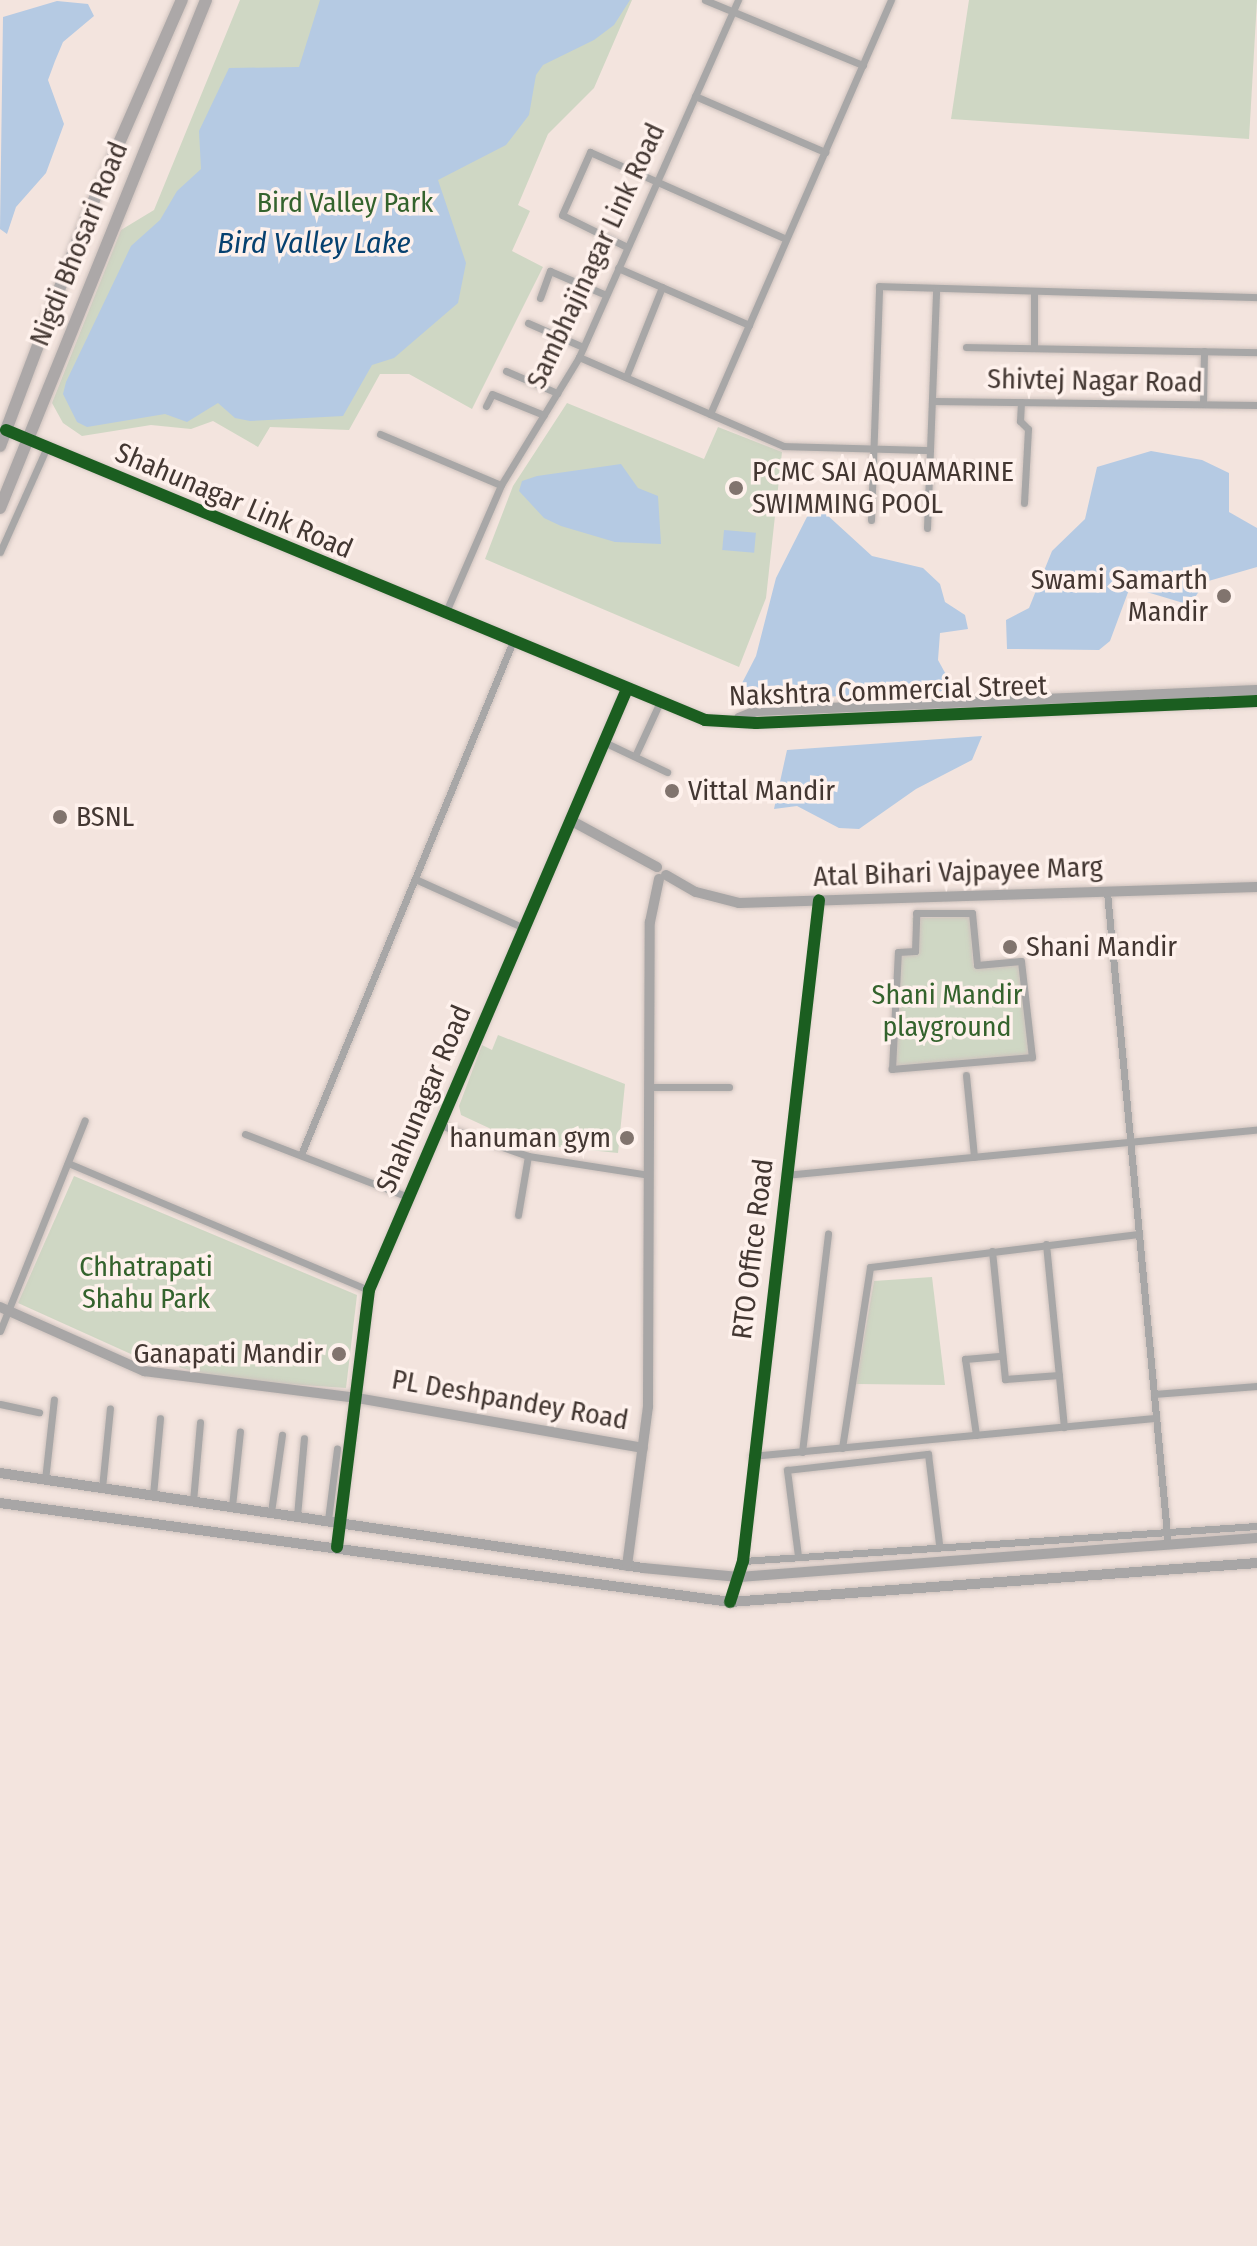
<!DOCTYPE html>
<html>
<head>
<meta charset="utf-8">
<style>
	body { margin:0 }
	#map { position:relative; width:1257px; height:2246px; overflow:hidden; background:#f3e4de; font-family:"Fira Sans Condensed",sans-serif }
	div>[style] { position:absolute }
	.green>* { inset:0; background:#cfd7c4 }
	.water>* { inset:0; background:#b5cae3; transform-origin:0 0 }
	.roads { filter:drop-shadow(0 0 2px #cec2bd) drop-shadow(0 0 2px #cec2bd) }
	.street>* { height:7px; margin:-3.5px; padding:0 3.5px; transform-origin:3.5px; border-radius:3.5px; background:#a8a7a7 }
	.secondary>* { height:10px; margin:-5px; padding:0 5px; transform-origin:5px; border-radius:5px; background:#a8a6a6 }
	.primary>* { height:12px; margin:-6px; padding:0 6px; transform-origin:6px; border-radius:6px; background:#aca8a8 }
	.cycleway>* { height:12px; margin:-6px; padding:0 6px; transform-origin:6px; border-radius:6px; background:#1b5e20 }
	.dots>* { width:22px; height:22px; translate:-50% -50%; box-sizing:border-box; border:4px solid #fef1ec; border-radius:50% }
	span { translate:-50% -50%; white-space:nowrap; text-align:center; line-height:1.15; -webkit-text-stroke:7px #fef1ec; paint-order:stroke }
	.park-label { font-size:28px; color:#34632d }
	.street-label { font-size:28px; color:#433732 }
	.poi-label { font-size:28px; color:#433732 }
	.left { translate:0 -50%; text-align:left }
	.right { translate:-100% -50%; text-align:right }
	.water-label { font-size:30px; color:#064170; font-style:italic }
</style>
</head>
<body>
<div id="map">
	<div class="green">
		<div style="clip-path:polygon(240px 0,632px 0,594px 88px,548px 134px,518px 205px,530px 211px,512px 251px,543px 267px,472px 409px,409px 374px,380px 374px,349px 430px,270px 427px,258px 447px,213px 421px,191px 429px,151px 425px,82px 436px,63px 423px,52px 403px,121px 230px,154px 210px)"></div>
		<div style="clip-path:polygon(969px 0,1257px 0,1249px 139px,951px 119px)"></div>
		<div style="clip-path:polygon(567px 403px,704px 459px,718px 427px,782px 452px,766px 598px,739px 667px,485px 559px,513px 486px)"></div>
		<div style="clip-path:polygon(970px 917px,973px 965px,1021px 961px,1032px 1057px,892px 1069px,898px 952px,915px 951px,912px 918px)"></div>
		<div style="clip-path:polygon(498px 1035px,625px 1084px,618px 1153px,521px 1143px,461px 1115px,459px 1106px,482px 1045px,492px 1050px)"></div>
		<div style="clip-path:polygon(74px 1176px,357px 1295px,346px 1388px,227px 1380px,133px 1355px,18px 1303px)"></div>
		<div style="clip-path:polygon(932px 1277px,945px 1385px,856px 1384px,874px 1281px)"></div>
	</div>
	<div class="water">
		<div style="clip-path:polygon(320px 0,630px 0,614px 25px,594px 40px,543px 65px,536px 75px,529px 115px,506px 145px,438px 180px,466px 263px,458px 303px,394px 358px,372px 365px,343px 416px,250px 421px,235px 418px,218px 403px,187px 422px,165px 414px,87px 427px,77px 422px,63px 394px,66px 382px,131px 246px,160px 220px,177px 191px,201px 169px,199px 131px,229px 68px,299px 67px)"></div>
		<div style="clip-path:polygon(57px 1px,88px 4px,94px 16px,63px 42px,55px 61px,48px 80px,64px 124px,46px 173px,16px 207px,7px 234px,0 229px,3px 17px)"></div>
		<div style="clip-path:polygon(1151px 451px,1202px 460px,1229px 473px,1229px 512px,1257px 528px,1257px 567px,1205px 582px,1190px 605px,1130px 587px,1110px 641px,1099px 650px,1007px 649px,1006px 620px,1029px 608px,1052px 551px,1085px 519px,1097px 467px)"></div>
		<div style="clip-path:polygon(621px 464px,638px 488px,658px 496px,661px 544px,615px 542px,561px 526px,544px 518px,519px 491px,522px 481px,537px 476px)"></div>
		<div style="clip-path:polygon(814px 503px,872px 556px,923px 568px,940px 584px,945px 602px,965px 615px,968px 629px,940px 633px,938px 660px,949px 680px,947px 691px,755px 700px,740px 687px,756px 656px,776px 578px)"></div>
		<div style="left:724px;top:530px;width:32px;height:20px;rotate:5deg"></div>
		<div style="clip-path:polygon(982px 736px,972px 760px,916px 789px,859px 829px,839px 828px,797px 806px,774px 809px,787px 750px)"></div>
	</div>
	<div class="roads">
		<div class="street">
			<div style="left:705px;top:0;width:171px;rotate:22.4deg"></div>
			<div style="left:695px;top:96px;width:142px;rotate:23.3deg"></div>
			<div style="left:627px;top:247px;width:72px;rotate:-153.8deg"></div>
			<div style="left:562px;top:215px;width:69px;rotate:-66deg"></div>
			<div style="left:590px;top:152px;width:214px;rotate:23.9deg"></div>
			<div style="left:618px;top:268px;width:143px;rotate:23.5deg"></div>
			<div style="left:540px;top:298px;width:29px;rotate:-70deg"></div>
			<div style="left:550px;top:271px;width:61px;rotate:23.2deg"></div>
			<div style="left:528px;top:323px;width:60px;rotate:23.6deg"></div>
			<div style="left:966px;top:347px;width:291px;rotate:1deg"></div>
			<div style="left:1034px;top:348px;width:56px;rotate:-90deg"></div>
			<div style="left:579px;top:357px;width:223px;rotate:23.5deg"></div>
			<div style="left:784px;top:446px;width:146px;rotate:1.6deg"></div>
			<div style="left:506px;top:371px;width:56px;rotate:23.3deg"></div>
			<div style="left:626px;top:377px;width:97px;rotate:-68.2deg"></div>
			<div style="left:932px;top:401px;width:325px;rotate:0.7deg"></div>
			<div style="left:1021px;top:402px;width:19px;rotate:93deg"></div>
			<div style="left:1020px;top:421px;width:11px;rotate:45deg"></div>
			<div style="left:1028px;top:429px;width:74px;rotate:93.1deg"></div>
			<div style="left:1203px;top:404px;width:53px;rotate:-88.9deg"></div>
			<div style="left:486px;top:406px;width:13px;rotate:-63deg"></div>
			<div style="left:492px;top:394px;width:56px;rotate:22deg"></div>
			<div style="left:710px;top:414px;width:452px;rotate:-66.4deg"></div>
			<div style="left:380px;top:434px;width:131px;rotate:22.9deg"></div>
			<div style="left:871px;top:520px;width:234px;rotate:-88deg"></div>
			<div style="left:879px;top:286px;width:378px;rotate:1.7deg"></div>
			<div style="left:927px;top:528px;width:238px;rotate:-87.8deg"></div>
			<div style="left:0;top:552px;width:113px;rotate:-65.9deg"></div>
			<div style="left:445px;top:614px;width:141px;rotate:-66.5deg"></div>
			<div style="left:501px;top:485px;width:150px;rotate:-58.6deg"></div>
			<div style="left:579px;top:357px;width:391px;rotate:-66deg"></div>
			<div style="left:604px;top:742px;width:70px;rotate:25.5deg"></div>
			<div style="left:635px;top:756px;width:60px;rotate:-65.2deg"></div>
			<div style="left:415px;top:879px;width:120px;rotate:24.2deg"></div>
			<div style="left:1107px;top:892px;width:656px;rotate:84.66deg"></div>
			<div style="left:916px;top:913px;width:56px"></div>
			<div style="left:972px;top:913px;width:52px;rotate:84.5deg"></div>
			<div style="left:977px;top:965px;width:44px;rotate:-5.2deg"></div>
			<div style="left:1021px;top:961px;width:97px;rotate:83.5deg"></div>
			<div style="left:1032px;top:1057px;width:141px;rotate:175.1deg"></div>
			<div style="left:892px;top:1069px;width:117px;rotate:-87.1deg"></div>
			<div style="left:898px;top:952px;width:17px;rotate:-3deg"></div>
			<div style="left:915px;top:951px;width:38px;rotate:-88deg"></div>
			<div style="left:966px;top:1075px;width:82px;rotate:84.4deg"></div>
			<div style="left:649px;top:1087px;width:80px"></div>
			<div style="left:440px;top:1125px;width:93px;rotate:19.4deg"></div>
			<div style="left:528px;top:1156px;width:122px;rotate:8.9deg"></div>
			<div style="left:245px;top:1134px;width:175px;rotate:21.1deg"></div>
			<div style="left:302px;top:1152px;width:553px;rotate:-67.56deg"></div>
			<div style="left:68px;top:1163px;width:327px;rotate:22.9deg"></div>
			<div style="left:786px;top:1175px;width:473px;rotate:-5.5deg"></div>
			<div style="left:518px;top:1215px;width:60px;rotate:-80.4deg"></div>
			<div style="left:1046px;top:1244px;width:184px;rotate:84.4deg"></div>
			<div style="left:992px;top:1251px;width:129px;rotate:84.2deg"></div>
			<div style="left:1005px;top:1379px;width:54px;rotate:-4.2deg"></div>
			<div style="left:0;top:1331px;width:227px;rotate:-68.1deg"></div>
			<div style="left:1154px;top:1394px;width:103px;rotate:-4.4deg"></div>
			<div style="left:0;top:1404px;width:40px;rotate:12deg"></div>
			<div style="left:976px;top:1435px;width:77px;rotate:-98.2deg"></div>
			<div style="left:965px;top:1359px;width:37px;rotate:-5deg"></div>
			<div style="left:842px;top:1448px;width:183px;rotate:-81.2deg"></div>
			<div style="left:870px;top:1267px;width:271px;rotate:-7deg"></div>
			<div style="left:802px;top:1452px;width:220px;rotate:-83.2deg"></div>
			<div style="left:752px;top:1456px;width:406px;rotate:-5.4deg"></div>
			<div style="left:45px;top:1480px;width:81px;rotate:-83.7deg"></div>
			<div style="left:102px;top:1488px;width:80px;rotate:-84.3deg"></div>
			<div style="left:153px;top:1495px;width:77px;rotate:-84.8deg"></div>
			<div style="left:193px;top:1501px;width:79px;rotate:-84.9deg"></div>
			<div style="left:232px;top:1506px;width:75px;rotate:-83.9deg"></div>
			<div style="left:271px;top:1512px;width:78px;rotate:-81.9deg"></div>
			<div style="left:297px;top:1516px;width:78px;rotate:-84.9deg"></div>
			<div style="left:328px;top:1520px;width:72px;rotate:-82.8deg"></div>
			<div style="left:798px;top:1556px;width:87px;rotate:-97.3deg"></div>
			<div style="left:787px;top:1470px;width:142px;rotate:-6.5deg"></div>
			<div style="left:928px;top:1454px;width:91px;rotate:83deg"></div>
			<div style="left:743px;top:1561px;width:515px;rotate:-3.9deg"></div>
			<div style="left:730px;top:1602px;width:43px;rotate:-72.4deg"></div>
			<div style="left:743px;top:1561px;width:665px;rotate:-83.44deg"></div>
		</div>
		<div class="secondary">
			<div style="left:6px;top:430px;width:757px;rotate:22.53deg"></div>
			<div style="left:705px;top:720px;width:51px;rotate:3.4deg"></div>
			<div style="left:756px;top:723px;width:501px;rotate:-2.51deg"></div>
			<div style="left:739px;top:718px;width:18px;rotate:-22deg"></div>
			<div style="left:756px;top:711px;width:501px;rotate:-2.4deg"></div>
			<div style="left:570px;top:820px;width:99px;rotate:28.4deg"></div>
			<div style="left:666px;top:875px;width:34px;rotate:30deg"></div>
			<div style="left:696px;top:892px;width:44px;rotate:14.3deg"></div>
			<div style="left:739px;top:903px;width:518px;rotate:-1.77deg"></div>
			<div style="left:0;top:1307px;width:158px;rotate:24deg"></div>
			<div style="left:144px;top:1371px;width:215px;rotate:7.2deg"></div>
			<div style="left:357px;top:1398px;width:290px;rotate:9.9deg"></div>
			<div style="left:0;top:1473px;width:650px;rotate:8.4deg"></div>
			<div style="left:643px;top:1568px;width:96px;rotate:5.4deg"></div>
			<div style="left:739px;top:1577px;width:519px;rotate:-4.31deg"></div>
			<div style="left:0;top:1503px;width:737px;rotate:7.72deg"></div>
			<div style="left:730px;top:1602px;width:528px;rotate:-4.23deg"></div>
			<div style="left:337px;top:1547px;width:259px;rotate:-82.9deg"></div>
			<div style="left:369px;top:1290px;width:654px;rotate:-66.77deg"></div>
			<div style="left:627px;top:1566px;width:160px;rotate:-82.5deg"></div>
			<div style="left:648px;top:1407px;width:485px;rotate:-89.8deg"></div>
			<div style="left:650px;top:922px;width:44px;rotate:-78.2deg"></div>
		</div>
		<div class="primary">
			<div style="left:0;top:446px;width:246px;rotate:-69.3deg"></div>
			<div style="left:87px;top:216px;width:236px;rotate:-66.3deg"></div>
			<div style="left:0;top:508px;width:548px;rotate:-67.93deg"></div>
		</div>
	</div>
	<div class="cycleway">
		<div style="left:6px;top:430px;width:757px;rotate:22.53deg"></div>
		<div style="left:705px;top:720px;width:51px;rotate:3.4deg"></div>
		<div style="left:756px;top:723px;width:501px;rotate:-2.51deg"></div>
		<div style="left:337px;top:1547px;width:259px;rotate:-82.9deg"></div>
		<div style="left:369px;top:1290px;width:654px;rotate:-66.77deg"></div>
		<div style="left:730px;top:1602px;width:43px;rotate:-72.4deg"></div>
		<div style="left:743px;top:1561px;width:665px;rotate:-83.44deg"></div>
	</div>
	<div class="dots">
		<div style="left:736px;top:488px;background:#81746e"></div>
		<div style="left:1224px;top:596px;background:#81746e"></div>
		<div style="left:672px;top:791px;background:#81746e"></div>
		<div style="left:60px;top:817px;background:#81746e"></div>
		<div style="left:1010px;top:947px;background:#81746e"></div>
		<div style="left:627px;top:1138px;background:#81746e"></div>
		<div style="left:339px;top:1354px;background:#81746e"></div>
	</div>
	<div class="park-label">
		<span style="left:345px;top:203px">Bird Valley Park</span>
		<span style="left:947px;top:1011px">Shani Mandir<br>playground</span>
		<span style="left:146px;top:1283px">Chhatrapati<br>Shahu Park</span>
	</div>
	<div class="street-label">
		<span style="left:79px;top:244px;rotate:-68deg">Nigdi Bhosari Road</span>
		<span style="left:596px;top:256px;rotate:-65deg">Sambhajinagar Link Road</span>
		<span style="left:1095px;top:381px;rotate:1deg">Shivtej Nagar Road</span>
		<span style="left:234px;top:501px;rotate:23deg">Shahunagar Link Road</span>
		<span style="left:888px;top:691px;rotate:-2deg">Nakshtra Commercial Street</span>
		<span style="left:958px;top:872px;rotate:-2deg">Atal Bihari Vajpayee Marg</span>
		<span style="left:424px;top:1099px;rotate:-67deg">Shahunagar Road</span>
		<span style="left:753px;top:1249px;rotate:-83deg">RTO Office Road</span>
		<span style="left:510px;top:1400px;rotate:10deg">PL Deshpandey Road</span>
	</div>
	<div class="poi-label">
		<span class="left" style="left:752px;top:488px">PCMC SAI AQUAMARINE<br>SWIMMING POOL</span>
		<span class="right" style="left:1208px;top:596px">Swami Samarth<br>Mandir</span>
		<span class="left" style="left:688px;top:791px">Vittal Mandir</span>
		<span class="left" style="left:76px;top:817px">BSNL</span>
		<span class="left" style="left:1026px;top:947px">Shani Mandir</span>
		<span class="right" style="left:611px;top:1138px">hanuman gym</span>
		<span class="right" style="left:323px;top:1354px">Ganapati Mandir</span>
	</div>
	<div class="water-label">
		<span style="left:314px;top:243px">Bird Valley Lake</span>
	</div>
</div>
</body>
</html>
